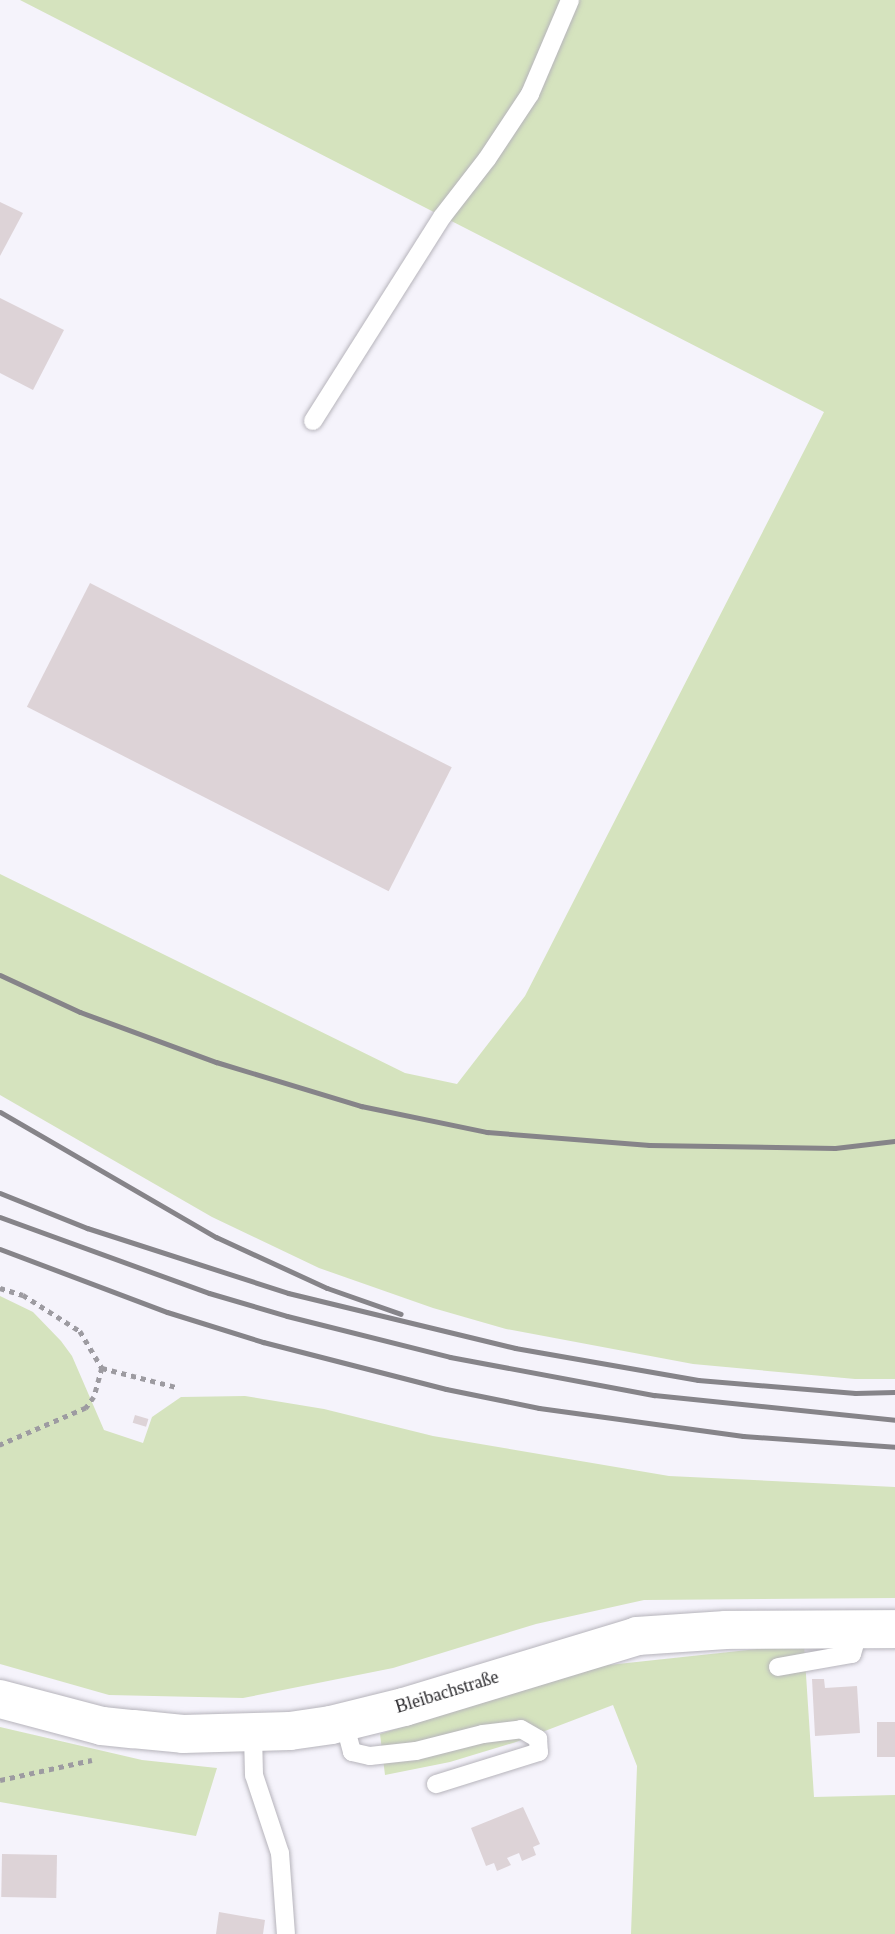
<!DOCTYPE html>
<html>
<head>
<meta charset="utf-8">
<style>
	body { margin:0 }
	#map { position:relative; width:895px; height:1934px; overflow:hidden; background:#f5f3fb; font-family:Georgia,serif }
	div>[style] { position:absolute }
	.green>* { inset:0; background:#d5e3be }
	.building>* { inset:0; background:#ddd3d7; transform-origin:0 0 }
	.path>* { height:4.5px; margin-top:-2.25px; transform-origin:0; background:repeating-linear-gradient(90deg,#9d9ba1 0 5px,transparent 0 10px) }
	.roads { filter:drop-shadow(0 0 2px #b6b4bb) drop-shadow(0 0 2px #b6b4bb) }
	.service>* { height:18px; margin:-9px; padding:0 9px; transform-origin:9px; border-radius:9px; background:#fff }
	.secondary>* { height:38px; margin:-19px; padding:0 19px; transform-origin:19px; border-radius:19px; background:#fff }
	.rail>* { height:5px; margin:-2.5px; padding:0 2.5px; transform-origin:2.5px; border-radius:2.5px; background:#868489 }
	span { translate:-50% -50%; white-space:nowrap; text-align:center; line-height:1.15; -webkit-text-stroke:7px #fff; paint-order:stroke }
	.street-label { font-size:18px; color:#28272a }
</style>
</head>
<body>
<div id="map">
	<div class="green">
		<div style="clip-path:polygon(20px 0,895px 0,895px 1379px,855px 1379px,693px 1364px,506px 1329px,433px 1308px,319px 1268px,212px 1217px,0 1095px,0 874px,405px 1073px,457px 1084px,525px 996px,824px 412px)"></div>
		<div style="clip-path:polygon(0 1296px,33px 1312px,61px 1341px,72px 1356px,104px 1430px,143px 1443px,152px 1417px,181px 1397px,245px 1396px,324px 1409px,433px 1436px,669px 1476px,895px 1487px,895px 1598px,644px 1600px,536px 1624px,393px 1668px,243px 1698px,109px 1695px,0 1664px)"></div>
		<div style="clip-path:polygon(804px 1644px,814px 1797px,895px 1795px,895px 1934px,631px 1934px,637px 1766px,613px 1705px,516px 1742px,450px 1762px,385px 1775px,380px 1734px,590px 1667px)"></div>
		<div style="clip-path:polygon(0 1727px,142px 1760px,217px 1768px,196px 1836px,0 1802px)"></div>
	</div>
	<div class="building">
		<div style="clip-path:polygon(0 202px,23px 213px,0 256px)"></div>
		<div style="clip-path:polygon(0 298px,64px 330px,33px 390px,0 373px)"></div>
		<div style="left:90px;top:583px;width:406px;height:139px;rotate:27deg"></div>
		<div style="left:135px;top:1415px;width:14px;height:8px;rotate:17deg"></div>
		<div style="clip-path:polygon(812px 1679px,824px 1679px,825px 1688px,857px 1686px,860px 1733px,815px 1736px)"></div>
		<div style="left:877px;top:1722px;width:18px;height:35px"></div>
		<div style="clip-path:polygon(523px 1807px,540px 1844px,533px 1847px,536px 1855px,522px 1861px,519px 1853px,507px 1858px,511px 1865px,497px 1871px,494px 1863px,486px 1866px,471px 1828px)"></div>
		<div style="left:2px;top:1854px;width:55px;height:43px;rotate:1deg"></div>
		<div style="clip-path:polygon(219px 1912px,265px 1920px,263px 1934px,216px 1934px)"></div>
	</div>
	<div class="path">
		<div style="left:0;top:1288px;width:24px;rotate:17deg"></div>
		<div style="left:23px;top:1295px;width:67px;rotate:32.3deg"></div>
		<div style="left:80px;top:1331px;width:43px;rotate:59.3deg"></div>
		<div style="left:102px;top:1368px;width:30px;rotate:105deg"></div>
		<div style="left:94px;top:1397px;width:14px;rotate:126deg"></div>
		<div style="left:86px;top:1408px;width:94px;rotate:156.7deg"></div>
		<div style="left:102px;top:1368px;width:76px;rotate:14.4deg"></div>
		<div style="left:0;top:1780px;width:94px;rotate:-12.3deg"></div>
	</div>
	<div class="roads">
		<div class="service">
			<div style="left:313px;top:421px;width:241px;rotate:-57.7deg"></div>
			<div style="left:442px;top:217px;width:73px;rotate:-52.2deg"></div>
			<div style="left:487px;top:159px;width:78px;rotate:-56.5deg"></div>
			<div style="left:530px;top:94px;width:102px;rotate:-66.9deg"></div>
			<div style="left:778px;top:1667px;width:75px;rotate:-10deg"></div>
			<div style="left:852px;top:1654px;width:26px;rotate:-74deg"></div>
			<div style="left:344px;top:1722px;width:31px;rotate:75deg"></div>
			<div style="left:352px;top:1752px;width:18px;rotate:13deg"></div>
			<div style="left:370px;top:1756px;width:46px;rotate:-6.2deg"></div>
			<div style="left:416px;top:1751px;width:69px;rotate:-14.2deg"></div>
			<div style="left:483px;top:1734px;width:38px;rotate:-7deg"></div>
			<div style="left:521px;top:1729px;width:20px;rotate:30deg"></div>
			<div style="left:538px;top:1739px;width:13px;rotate:86deg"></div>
			<div style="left:539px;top:1752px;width:108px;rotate:162.7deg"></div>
			<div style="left:253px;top:1734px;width:41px;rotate:88.6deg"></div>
			<div style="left:254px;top:1775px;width:82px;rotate:71.6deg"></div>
			<div style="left:280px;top:1853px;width:81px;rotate:85.8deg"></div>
		</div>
		<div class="secondary">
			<div style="left:0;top:1699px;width:106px;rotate:14.8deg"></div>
			<div style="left:102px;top:1726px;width:31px;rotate:6deg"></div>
			<div style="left:133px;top:1729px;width:50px;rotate:5.7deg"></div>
			<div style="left:183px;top:1734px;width:107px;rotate:-1.6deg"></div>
			<div style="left:290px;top:1731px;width:41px;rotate:-8.3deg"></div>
			<div style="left:331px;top:1725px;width:75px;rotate:-13.9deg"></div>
			<div style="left:404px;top:1707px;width:244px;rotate:-16.9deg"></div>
			<div style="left:637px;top:1636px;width:89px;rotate:-3.9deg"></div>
			<div style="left:726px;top:1630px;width:169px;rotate:-0.3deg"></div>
		</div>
	</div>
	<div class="rail">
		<div style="left:0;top:975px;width:88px;rotate:24.8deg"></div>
		<div style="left:80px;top:1012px;width:145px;rotate:20.2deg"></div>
		<div style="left:216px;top:1062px;width:152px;rotate:16.9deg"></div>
		<div style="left:361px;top:1106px;width:129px;rotate:11.7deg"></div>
		<div style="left:487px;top:1132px;width:163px;rotate:4.6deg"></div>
		<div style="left:649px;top:1145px;width:186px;rotate:0.9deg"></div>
		<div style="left:835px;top:1148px;width:60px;rotate:-6.7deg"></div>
		<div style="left:0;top:1112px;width:250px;rotate:30.1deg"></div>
		<div style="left:216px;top:1237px;width:122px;rotate:24.7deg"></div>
		<div style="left:327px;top:1288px;width:78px;rotate:19.4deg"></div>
		<div style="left:0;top:1193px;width:94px;rotate:21.9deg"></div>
		<div style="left:87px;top:1228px;width:211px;rotate:17.9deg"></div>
		<div style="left:288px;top:1293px;width:234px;rotate:13.6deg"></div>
		<div style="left:515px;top:1348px;width:186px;rotate:9.9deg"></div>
		<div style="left:698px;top:1380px;width:158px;rotate:4.7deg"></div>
		<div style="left:855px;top:1393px;width:40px;rotate:-1.4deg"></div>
		<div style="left:0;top:1217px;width:222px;rotate:20deg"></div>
		<div style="left:209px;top:1293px;width:81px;rotate:16.4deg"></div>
		<div style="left:287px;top:1316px;width:168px;rotate:14.1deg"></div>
		<div style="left:450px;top:1357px;width:208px;rotate:10.6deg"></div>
		<div style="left:654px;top:1395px;width:242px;rotate:5.9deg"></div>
		<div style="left:0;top:1249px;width:178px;rotate:20.7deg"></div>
		<div style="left:167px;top:1312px;width:101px;rotate:17.4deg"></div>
		<div style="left:263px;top:1342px;width:189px;rotate:14.4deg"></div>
		<div style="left:446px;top:1389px;width:95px;rotate:11.5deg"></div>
		<div style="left:539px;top:1408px;width:206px;rotate:7.8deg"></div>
		<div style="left:743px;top:1436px;width:152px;rotate:4.1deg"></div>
	</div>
	<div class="street-label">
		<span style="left:447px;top:1692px;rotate:-17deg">Bleibachstraße</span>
	</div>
</div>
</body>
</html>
